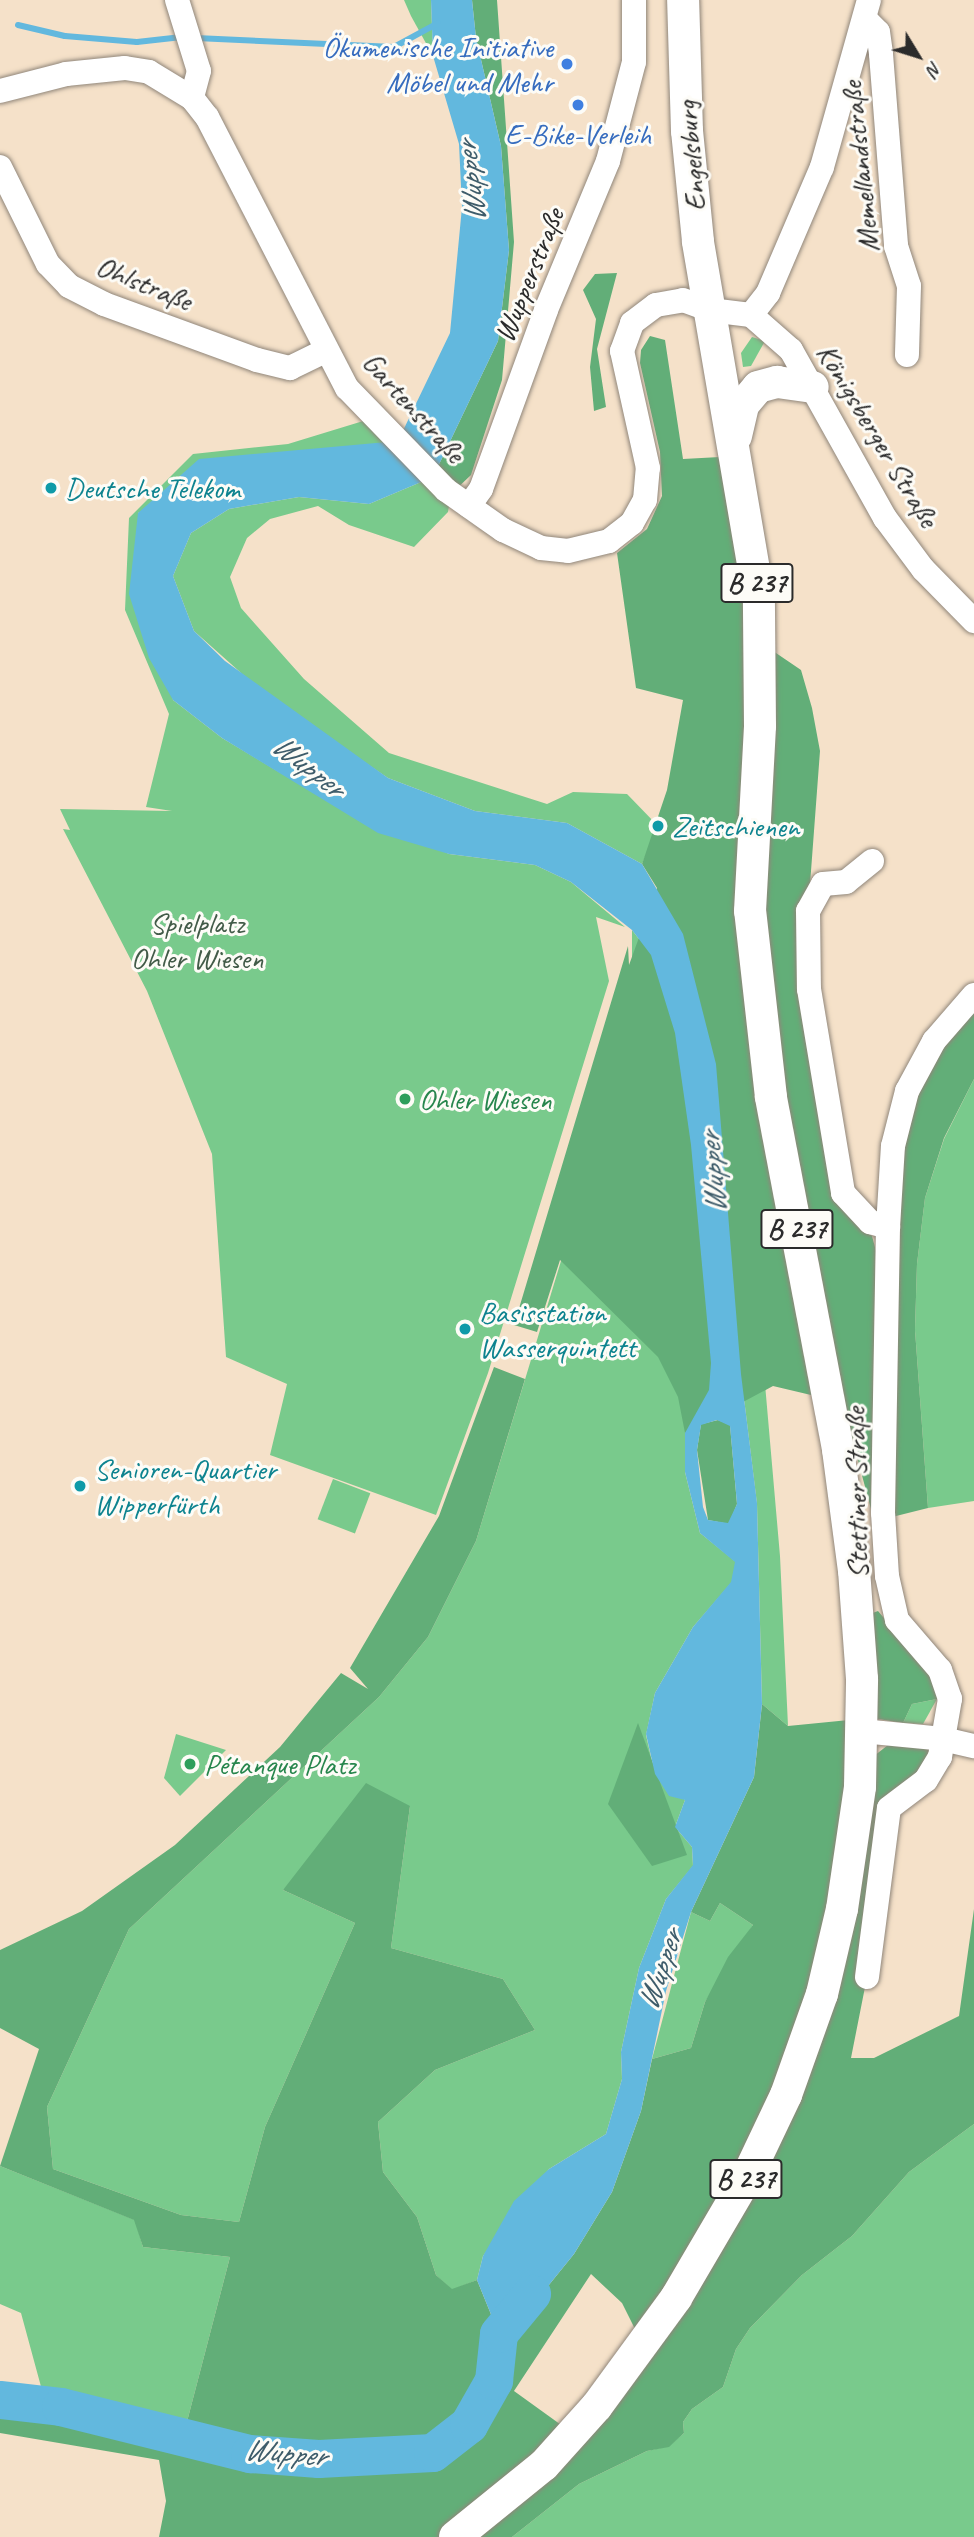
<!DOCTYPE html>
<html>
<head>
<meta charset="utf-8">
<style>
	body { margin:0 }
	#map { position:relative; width:974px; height:2537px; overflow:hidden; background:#f5e1c9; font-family:Caveat,sans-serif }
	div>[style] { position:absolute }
	.green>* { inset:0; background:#79ca8c; transform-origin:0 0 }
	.forest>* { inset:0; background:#62ae78 }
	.water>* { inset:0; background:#62b8de }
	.stream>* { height:6px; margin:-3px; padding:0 3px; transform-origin:3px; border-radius:3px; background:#62b8de }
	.river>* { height:38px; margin:-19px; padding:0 19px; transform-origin:19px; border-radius:19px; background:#62b8de }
	.roads { filter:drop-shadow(0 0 2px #90867a) drop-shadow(0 0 2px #90867a) }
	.minor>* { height:24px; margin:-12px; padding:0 12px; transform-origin:12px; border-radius:12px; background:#fff }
	.major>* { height:32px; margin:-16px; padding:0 16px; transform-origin:16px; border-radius:16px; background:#fff }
	.dots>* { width:19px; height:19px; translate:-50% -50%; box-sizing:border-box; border:4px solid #fdfcf7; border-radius:50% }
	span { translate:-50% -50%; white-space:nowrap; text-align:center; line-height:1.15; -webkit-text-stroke:6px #fdfcf7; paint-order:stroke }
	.shield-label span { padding:2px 5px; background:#fdfcf7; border:2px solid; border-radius:5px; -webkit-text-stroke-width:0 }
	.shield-label { font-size:28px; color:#2b2b2b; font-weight:700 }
	.shop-label { font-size:30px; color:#366cbe }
	.right { translate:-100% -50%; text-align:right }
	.street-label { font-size:30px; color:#2b2b2b }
	.culture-label { font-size:30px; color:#0d838f }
	.left { translate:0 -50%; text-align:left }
	.park-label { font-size:30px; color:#425b48 }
	.leisure-label { font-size:30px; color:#27864d }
	.water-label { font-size:32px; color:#3e5c6a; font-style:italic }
	.north { position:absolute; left:883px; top:21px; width:70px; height:70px; -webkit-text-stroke:5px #fdfcf7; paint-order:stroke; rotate:128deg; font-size:19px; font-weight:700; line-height:28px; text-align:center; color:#2b2b2b }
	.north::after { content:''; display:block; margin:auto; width:24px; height:32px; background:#2b2b2b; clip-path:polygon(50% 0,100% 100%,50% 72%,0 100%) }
</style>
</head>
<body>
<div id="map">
	<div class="green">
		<div style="clip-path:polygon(404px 0,431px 0,433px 56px,411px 16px)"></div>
		<div style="clip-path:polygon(752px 337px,765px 341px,751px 366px,743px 367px,741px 353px)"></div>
		<div style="clip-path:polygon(373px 418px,398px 442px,279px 453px,138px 513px,173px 700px,222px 738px,284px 775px,449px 854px,535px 865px,571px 882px,625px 927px,596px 917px,609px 981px,488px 1373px,436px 1515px,270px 1455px,287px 1384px,226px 1357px,212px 1154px,147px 991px,63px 829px,70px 830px,60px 809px,172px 811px,146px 807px,169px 714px,125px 610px,129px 518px,193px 454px,288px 444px)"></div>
		<div style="clip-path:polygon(433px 477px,451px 494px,448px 512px,414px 547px,349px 525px,318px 506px,270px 519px,247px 538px,230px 577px,241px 608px,304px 679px,389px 753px,547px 804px,573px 792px,627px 794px,658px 826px,642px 864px,567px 823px,475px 811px,388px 778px,268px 697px,194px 631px,173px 576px,191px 533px,229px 509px,299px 497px,369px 504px)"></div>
		<div style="clip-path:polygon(632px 930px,651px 955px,691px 1145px,685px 1472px,700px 1533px,736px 1562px,732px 1582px,693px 1627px,655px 1693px,646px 1735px,655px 1775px,685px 1800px,675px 1827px,692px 1847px,693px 1866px,666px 1899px,639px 1968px,621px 2052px,622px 2079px,606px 2134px,549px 2169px,483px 2256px,477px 2280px,452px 2290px,436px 2275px,417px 2217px,383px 2172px,378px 2122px,435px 2070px,535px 2030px,503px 1979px,391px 1948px,410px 1806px,283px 1890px,355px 1923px,265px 2127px,239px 2222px,181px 2215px,53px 2169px,47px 2107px,129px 1929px,379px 1697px,428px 1637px,476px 1541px,632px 1027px)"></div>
		<div style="clip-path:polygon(974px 1079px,974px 1501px,928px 1508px,915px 1330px,917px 1264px,925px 1198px,944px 1139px)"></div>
		<div style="clip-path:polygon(741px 1374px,765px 1384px,780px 1556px,788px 1726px,762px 1704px,757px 1504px)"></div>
		<div style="left:333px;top:1479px;width:40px;height:43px;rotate:21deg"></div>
		<div style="clip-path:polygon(937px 1699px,923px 1724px,903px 1723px,912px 1704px)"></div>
		<div style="clip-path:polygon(176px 1734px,226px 1750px,180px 1796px,164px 1778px)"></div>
		<div style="clip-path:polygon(720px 1903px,753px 1925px,705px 2002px,691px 2048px,652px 2059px,691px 1912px,710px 1921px)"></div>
		<div style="clip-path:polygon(974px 2124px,974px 2537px,512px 2537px,579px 2484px,647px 2451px,669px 2446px,684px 2433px,683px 2422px,692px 2409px,723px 2387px,736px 2349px,750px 2328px,802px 2275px,852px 2236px,909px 2172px)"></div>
		<div style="clip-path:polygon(0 2166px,135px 2220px,143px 2247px,230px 2257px,183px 2437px,46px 2405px,21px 2313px,0 2304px)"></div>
	</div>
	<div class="forest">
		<div style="clip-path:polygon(472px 0,497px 0,514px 242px,502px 380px,471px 475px,451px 494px,433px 477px,498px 341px,509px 250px,501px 146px,476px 38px)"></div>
		<div style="clip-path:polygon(617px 273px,597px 349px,606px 407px,594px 411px,590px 367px,596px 319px,583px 290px,595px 274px)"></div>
		<div style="clip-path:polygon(650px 336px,665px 340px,683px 459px,720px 457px,751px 636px,801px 670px,812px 708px,820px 751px,808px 911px,809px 989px,863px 1228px,872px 1236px,876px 1251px,871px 1509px,839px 1390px,811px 1395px,773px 1386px,702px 1424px,718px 1420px,730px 1425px,737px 1504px,729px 1524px,708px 1520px,697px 1450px,701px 1424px,685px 1433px,678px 1397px,658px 1357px,560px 1260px,537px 1332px,514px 1325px,628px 946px,629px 965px,657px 888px,642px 864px,667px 790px,683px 700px,636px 688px,617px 553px,647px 529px,662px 496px,660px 452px,640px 363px,641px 350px)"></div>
		<div style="clip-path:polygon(974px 1007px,974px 1079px,944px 1138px,925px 1198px,917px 1264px,915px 1330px,928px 1508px,892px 1517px,902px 1156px,914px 1103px,934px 1060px)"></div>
		<div style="clip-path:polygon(494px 1367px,525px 1379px,476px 1541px,428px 1637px,379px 1697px,129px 1929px,47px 2107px,53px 2169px,181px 2215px,239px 2222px,265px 2127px,355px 1923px,283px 1890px,366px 1783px,410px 1806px,391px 1948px,503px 1979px,535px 2030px,435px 2070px,378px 2122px,383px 2172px,417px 2217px,436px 2275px,452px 2289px,477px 2280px,499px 2334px,510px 2333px,574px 2254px,612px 2192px,641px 2111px,652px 2059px,691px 2048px,705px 2002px,728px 1957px,753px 1925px,720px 1903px,710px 1921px,691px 1912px,754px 1777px,762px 1704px,788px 1726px,849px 1720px,843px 1849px,803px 2017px,750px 2147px,699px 2238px,637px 2333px,622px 2303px,591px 2274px,514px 2391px,582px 2440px,664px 2336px,720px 2250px,788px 2118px,825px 2025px,853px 1911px,874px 1756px,888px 1745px,926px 1746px,934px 1754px,922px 1776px,884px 1804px,867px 1977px,851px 2058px,874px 2058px,959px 2016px,974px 1909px,974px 2124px,909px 2172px,852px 2236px,802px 2275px,750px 2328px,736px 2349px,723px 2387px,692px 2409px,683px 2422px,684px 2433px,669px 2447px,647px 2451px,579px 2484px,512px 2537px,159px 2537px,166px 2501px,159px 2460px,0 2433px,0 2400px,61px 2407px,183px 2437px,230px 2257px,143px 2247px,134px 2220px,0 2166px,39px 2049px,0 2028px,0 1950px,82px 1911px,175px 1845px,280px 1747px,341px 1673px,368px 1689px,350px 1668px,439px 1516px)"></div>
		<div style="clip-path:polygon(878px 1611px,941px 1686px,937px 1699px,912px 1704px,903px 1723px,872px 1718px,870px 1614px)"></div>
		<div style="clip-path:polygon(638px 1723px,687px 1855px,652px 1866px,608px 1804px)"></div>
	</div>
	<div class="water">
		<div style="clip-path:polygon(evenodd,431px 0,472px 0,476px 38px,501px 146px,509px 250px,498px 341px,433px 477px,369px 504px,299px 497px,229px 509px,191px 533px,173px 576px,194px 631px,225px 661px,388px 778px,475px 811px,567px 823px,642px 864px,683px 934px,716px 1064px,741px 1374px,757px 1503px,762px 1704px,754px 1777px,691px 1912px,666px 1991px,641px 2111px,612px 2192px,574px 2254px,510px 2333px,499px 2334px,477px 2280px,483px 2256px,514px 2201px,549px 2169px,606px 2134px,622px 2079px,621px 2052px,639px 1968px,666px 1899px,693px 1865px,692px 1847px,675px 1827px,685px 1800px,669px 1796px,655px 1774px,646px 1734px,655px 1693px,693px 1627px,731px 1582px,735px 1562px,700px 1533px,685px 1472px,685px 1433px,709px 1390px,711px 1363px,691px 1145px,675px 1033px,651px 955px,632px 930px,571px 882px,535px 865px,449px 854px,378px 833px,222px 738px,173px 700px,149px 658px,129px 594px,138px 513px,199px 459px,398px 441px,450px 333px,462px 207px,459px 144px,433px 56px,431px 0,717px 1420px,730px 1426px,737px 1504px,728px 1523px,708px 1520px,703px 1507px,697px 1450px,701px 1425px,717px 1420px)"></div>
	</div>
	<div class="stream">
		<div style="left:18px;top:25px;width:48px;rotate:13.2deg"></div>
		<div style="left:65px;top:36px;width:72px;rotate:4.8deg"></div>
		<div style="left:137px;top:42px;width:45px;rotate:-6.3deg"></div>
		<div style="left:196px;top:38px;width:198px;rotate:2.6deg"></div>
		<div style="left:394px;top:47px;width:50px;rotate:-28.6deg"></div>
	</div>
	<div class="river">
		<div style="left:0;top:2400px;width:61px;rotate:6.5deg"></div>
		<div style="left:61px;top:2407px;width:195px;rotate:14deg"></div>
		<div style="left:250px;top:2454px;width:69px;rotate:4.1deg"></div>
		<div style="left:319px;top:2459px;width:114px;rotate:-3deg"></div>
		<div style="left:433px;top:2453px;width:46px;rotate:-37.9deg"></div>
		<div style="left:469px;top:2425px;width:51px;rotate:-60.4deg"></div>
		<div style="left:494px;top:2381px;width:47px;rotate:-83.9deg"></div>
		<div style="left:499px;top:2334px;width:52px;rotate:-50.5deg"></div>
	</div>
	<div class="roads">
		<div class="minor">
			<div style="left:177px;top:0;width:74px;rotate:72.8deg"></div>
			<div style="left:199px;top:71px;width:28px;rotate:105deg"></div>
			<div style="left:865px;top:19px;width:18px;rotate:45deg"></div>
			<div style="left:878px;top:32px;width:22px;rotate:82deg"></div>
			<div style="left:881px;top:54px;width:193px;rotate:85.5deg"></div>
			<div style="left:896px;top:246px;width:42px;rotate:72deg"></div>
			<div style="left:909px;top:286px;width:69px;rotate:91.7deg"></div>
			<div style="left:0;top:91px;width:68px;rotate:-14.4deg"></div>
			<div style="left:66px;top:74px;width:59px;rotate:-5.8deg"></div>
			<div style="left:125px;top:68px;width:24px;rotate:9deg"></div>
			<div style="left:149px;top:72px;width:50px;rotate:31.2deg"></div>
			<div style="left:192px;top:98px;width:24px;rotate:52deg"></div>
			<div style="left:207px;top:117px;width:305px;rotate:62.7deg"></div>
			<div style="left:347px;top:388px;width:142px;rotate:45.9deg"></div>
			<div style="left:446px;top:490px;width:70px;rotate:35.1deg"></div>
			<div style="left:503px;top:530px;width:42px;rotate:25.3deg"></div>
			<div style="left:541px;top:548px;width:27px;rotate:6deg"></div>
			<div style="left:568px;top:551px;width:42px;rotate:-13.7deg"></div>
			<div style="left:609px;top:541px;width:29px;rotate:-38deg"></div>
			<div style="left:632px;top:523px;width:26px;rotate:-61deg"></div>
			<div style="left:645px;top:500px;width:32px;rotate:-85deg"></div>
			<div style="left:648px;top:468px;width:120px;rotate:-102.5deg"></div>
			<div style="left:622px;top:351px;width:30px;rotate:-70deg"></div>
			<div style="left:632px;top:323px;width:30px;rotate:-37deg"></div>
			<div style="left:656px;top:305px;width:27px;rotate:-10deg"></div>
			<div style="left:683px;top:300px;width:29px;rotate:20deg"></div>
			<div style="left:710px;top:310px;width:41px;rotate:7deg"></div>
			<div style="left:751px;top:315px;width:53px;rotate:41.2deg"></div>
			<div style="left:791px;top:350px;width:193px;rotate:60.8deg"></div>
			<div style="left:885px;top:518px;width:64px;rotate:53.3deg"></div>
			<div style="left:923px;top:569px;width:73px;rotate:45.6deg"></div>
			<div style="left:0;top:167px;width:108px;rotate:63.7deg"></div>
			<div style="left:48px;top:264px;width:30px;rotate:46deg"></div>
			<div style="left:69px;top:286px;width:39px;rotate:27deg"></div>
			<div style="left:104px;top:304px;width:163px;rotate:20.1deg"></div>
			<div style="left:257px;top:360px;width:34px;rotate:14deg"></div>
			<div style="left:290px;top:368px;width:39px;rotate:-26deg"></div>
			<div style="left:751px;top:315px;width:28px;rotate:-52deg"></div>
			<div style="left:768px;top:293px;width:137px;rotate:-66.8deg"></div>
			<div style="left:822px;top:167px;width:173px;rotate:-74.3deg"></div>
			<div style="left:469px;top:506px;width:21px;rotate:-55deg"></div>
			<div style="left:481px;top:489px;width:190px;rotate:-70deg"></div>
			<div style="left:546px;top:310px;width:161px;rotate:-67.4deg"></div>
			<div style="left:608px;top:161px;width:102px;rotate:-75.3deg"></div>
			<div style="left:634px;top:62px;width:62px;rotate:-90deg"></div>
			<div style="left:872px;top:861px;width:33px;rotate:141deg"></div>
			<div style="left:846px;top:882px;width:23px;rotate:175deg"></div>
			<div style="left:823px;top:884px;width:31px;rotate:119deg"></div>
			<div style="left:808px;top:911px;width:78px;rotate:89.3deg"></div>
			<div style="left:809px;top:989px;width:207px;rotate:80.5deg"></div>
			<div style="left:843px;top:1193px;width:40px;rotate:47deg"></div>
			<div style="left:870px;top:1222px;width:19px;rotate:16deg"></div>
			<div style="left:862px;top:1731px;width:81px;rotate:5.6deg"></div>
			<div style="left:943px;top:1739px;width:41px;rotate:-80.1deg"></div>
			<div style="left:950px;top:1699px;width:31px;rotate:-109deg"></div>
			<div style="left:940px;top:1670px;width:66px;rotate:-130.7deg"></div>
			<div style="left:897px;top:1620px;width:45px;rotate:-102.8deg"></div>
			<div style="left:887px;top:1576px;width:63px;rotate:-93.6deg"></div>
			<div style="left:883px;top:1513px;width:286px;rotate:-89deg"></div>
			<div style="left:888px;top:1227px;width:81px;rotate:-86.5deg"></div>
			<div style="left:893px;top:1146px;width:57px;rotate:-75.7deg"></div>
			<div style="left:907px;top:1091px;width:57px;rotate:-61.6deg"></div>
			<div style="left:934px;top:1041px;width:61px;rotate:-49deg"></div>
			<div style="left:867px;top:1977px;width:170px;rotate:-82.6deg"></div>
			<div style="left:889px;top:1808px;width:46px;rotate:-37.1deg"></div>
			<div style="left:926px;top:1780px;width:27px;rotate:-59deg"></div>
			<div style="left:940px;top:1757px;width:18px;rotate:-81deg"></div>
			<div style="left:943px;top:1739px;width:32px;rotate:13deg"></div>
		</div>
		<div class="major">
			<div style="left:736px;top:436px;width:32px;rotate:-77deg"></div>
			<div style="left:743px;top:405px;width:23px;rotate:-50deg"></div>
			<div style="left:758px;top:387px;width:20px;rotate:-15deg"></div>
			<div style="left:777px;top:382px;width:36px;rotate:8deg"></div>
			<div style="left:455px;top:2537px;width:114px;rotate:-39deg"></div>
			<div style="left:544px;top:2465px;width:79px;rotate:-48.1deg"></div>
			<div style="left:597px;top:2406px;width:134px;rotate:-53.8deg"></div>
			<div style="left:676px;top:2298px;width:140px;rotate:-59.6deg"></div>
			<div style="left:747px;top:2177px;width:91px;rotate:-64.6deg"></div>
			<div style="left:786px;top:2095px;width:107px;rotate:-70.4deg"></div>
			<div style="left:822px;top:1994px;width:87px;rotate:-76.8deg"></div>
			<div style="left:842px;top:1909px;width:123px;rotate:-81.6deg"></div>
			<div style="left:860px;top:1787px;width:108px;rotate:-88.9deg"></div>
			<div style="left:862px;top:1679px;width:108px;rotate:-94.2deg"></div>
			<div style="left:854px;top:1571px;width:123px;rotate:-97.5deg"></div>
			<div style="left:838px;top:1449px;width:358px;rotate:-100.8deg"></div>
			<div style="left:771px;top:1097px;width:187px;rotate:-96.4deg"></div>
			<div style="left:750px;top:911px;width:185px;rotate:-86.9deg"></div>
			<div style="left:760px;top:726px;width:127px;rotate:-90.5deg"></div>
			<div style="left:759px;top:599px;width:363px;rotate:-99.7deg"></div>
			<div style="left:698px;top:241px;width:111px;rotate:-95.7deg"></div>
			<div style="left:687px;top:131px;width:131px;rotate:-91.7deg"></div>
		</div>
	</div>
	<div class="dots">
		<div style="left:567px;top:64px;background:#3f7fe0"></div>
		<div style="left:578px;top:105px;background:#3f7fe0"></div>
		<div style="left:51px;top:488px;background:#0f9aa8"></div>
		<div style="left:658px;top:826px;background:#0f9aa8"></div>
		<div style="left:405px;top:1099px;background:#2e9e5b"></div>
		<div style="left:465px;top:1329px;background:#0f9aa8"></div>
		<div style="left:80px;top:1486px;background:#0f9aa8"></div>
		<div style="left:190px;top:1764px;background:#2e9e5b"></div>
	</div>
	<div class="shield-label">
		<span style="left:757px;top:583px">B 237</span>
		<span style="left:797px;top:1229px">B 237</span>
		<span style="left:746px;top:2179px">B 237</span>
	</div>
	<div class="shop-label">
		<span class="right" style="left:553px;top:64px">Ökumenische Initiative<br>Möbel und Mehr</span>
		<span style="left:578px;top:134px">E-Bike-Verleih</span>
	</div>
	<div class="street-label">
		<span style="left:691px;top:156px;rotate:-95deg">Engelsburg</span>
		<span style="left:860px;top:167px;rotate:-96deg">Memellandstraße</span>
		<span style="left:529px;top:275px;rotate:-68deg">Wupperstraße</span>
		<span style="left:144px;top:283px;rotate:22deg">Ohlstraße</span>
		<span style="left:414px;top:407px;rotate:48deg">Gartenstraße</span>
		<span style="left:878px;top:435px;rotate:59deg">Königsberger Straße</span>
		<span style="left:856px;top:1493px;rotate:-91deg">Stettiner Straße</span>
	</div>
	<div class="culture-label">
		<span class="left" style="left:65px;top:488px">Deutsche Telekom</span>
		<span class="left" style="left:672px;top:826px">Zeitschienen</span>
		<span class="left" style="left:479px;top:1329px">Basisstation<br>Wasserquintett</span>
		<span class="left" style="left:94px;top:1486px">Senioren-Quartier<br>Wipperfürth</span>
	</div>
	<div class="park-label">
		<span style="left:197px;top:940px">Spielplatz<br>Ohler Wiesen</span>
	</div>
	<div class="leisure-label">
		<span class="left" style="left:419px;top:1099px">Ohler Wiesen</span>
		<span class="left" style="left:204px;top:1764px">Pétanque Platz</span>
	</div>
	<div class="water-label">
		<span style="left:471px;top:182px;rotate:-97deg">Wupper</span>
		<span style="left:308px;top:766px;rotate:38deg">Wupper</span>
		<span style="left:713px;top:1173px;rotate:-95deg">Wupper</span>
		<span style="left:660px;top:1970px;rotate:-71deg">Wupper</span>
		<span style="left:285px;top:2453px;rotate:5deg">Wupper</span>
	</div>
	<div class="north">N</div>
</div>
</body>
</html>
